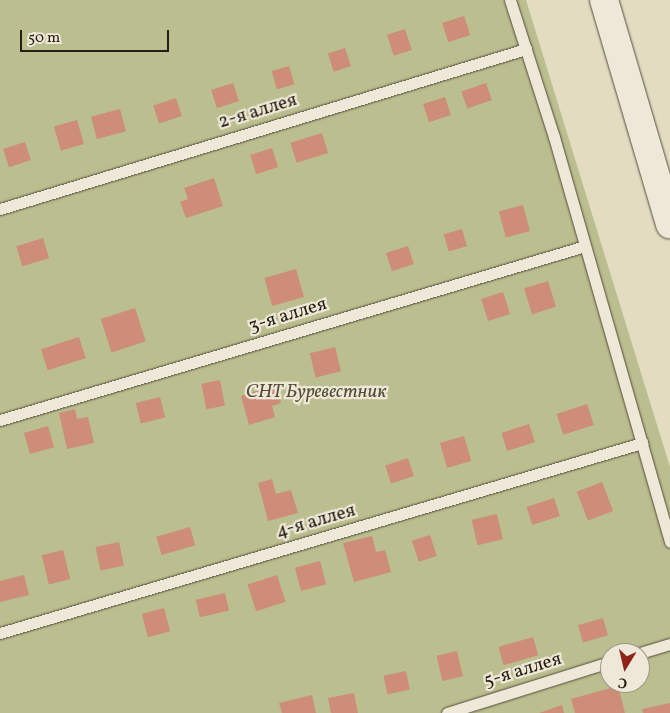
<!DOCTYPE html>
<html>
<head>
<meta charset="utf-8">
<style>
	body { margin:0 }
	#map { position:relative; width:670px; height:713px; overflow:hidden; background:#e3dcc1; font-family:Vollkorn,serif }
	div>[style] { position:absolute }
	.green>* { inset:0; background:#bbbe8e }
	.building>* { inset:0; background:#cd8d79; transform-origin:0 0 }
	.roads { filter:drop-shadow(0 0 1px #564c3e) drop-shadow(0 0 1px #564c3e) }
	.service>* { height:11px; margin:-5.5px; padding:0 5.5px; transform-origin:5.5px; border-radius:5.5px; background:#ede8d7 }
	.secondary>* { height:28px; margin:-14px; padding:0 14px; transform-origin:14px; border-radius:14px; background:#ede8d7 }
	span { translate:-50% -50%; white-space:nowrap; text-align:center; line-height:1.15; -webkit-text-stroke:4.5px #ede8d7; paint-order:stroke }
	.street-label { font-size:19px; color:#271c12 }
	.park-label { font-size:19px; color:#534d37; font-style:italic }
	.north { position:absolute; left:600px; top:643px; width:50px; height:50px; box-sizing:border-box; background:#ede8d7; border:1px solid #9e9688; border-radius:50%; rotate:189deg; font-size:14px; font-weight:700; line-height:20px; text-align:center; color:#271c12 }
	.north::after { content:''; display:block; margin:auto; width:18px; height:22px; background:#8f2418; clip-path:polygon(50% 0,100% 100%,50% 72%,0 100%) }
	.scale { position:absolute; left:20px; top:30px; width:149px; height:22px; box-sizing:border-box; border:2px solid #271c12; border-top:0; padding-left:6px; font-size:15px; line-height:18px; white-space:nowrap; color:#271c12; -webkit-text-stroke:4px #ede8d7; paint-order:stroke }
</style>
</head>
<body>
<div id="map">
	<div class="green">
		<div style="clip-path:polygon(evenodd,0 0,526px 0,670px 467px,670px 713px,0 713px,0 0,610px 653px,640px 653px,640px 683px,610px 683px,610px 653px)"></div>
	</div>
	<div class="building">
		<div style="left:464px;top:16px;width:20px;height:23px;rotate:72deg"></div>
		<div style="left:405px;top:29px;width:22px;height:19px;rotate:72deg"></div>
		<div style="left:345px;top:48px;width:19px;height:18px;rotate:72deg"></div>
		<div style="left:289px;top:66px;width:19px;height:18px;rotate:74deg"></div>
		<div style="left:233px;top:83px;width:19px;height:23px;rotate:72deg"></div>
		<div style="left:486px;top:83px;width:18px;height:26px;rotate:71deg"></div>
		<div style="left:445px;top:97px;width:19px;height:23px;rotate:72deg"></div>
		<div style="left:176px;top:98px;width:19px;height:24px;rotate:72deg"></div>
		<div style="left:120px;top:109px;width:23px;height:30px;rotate:75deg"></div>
		<div style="left:77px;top:120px;width:25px;height:24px;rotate:74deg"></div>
		<div style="left:322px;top:133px;width:21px;height:33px;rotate:73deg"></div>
		<div style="left:25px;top:142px;width:19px;height:23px;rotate:72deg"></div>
		<div style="left:272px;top:148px;width:20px;height:23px;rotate:72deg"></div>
		<div style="clip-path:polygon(214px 178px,223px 206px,186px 218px,180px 202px,188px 199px,184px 188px)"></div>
		<div style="left:523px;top:205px;width:27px;height:25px;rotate:75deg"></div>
		<div style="left:462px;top:229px;width:18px;height:19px;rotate:74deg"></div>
		<div style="left:43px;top:238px;width:21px;height:28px;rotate:73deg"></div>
		<div style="left:408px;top:246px;width:19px;height:23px;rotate:72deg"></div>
		<div style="left:296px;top:269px;width:29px;height:33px;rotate:74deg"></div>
		<div style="left:548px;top:281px;width:27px;height:25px;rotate:73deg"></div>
		<div style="left:503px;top:292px;width:23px;height:23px;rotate:72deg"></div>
		<div style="left:135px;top:308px;width:35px;height:36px;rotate:72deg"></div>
		<div style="left:79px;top:337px;width:22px;height:40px;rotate:72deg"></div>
		<div style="left:335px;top:347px;width:25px;height:26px;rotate:76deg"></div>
		<div style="left:220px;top:380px;width:26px;height:19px;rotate:79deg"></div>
		<div style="clip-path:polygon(276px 385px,281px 403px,272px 406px,275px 417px,249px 425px,241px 396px)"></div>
		<div style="left:160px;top:397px;width:21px;height:25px;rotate:76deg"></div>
		<div style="left:587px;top:404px;width:22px;height:32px;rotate:72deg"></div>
		<div style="clip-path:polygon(75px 409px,77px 419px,88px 417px,94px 443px,67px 449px,59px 413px)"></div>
		<div style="left:529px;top:424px;width:19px;height:29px;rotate:72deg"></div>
		<div style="left:48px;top:426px;width:22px;height:25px;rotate:74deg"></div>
		<div style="left:464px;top:436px;width:26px;height:25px;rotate:74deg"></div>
		<div style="left:408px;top:458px;width:19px;height:24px;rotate:72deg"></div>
		<div style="clip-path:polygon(272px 479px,276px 494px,291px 490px,298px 513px,268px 521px,258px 483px)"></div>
		<div style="left:602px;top:482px;width:31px;height:27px;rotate:69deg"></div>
		<div style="left:554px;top:498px;width:19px;height:29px;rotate:72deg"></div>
		<div style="left:497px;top:514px;width:26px;height:26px;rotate:77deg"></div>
		<div style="left:190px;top:527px;width:19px;height:35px;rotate:74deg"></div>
		<div style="left:430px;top:535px;width:22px;height:19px;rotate:72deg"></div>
		<div style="clip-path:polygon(372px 536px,376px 552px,385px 550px,391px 572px,354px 582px,343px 543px)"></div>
		<div style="left:119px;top:542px;width:24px;height:24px;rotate:78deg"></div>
		<div style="left:63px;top:550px;width:30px;height:22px;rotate:76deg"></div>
		<div style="left:320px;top:561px;width:24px;height:26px;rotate:75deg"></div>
		<div style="clip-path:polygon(24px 575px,29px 595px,0 602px,0 581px)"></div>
		<div style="left:277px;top:575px;width:28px;height:31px;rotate:72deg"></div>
		<div style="left:225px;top:593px;width:18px;height:30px;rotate:77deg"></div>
		<div style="left:164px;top:608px;width:24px;height:23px;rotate:75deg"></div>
		<div style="left:603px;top:618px;width:18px;height:26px;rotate:74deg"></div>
		<div style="left:533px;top:637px;width:19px;height:36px;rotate:74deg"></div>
		<div style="left:457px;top:651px;width:26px;height:21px;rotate:77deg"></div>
		<div style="left:406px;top:671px;width:19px;height:23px;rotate:78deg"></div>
		<div style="clip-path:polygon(618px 686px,625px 713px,575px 713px,571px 699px)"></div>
		<div style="clip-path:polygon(354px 693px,358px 713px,331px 713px,328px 698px)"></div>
		<div style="clip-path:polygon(312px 695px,316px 713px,282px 713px,279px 703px)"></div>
		<div style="clip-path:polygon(670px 703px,670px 713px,643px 713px,642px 709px)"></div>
		<div style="clip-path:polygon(562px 705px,564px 713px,539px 713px)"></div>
	</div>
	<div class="roads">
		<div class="service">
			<div style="left:510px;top:0;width:144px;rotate:72.2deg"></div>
			<div style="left:554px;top:137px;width:421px;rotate:74deg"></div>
			<div style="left:0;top:209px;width:550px;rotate:-16.92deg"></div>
			<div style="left:0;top:420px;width:610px;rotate:-16.56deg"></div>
			<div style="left:0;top:633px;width:670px;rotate:-16.49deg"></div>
			<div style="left:640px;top:653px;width:31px;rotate:-17deg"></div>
			<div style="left:447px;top:713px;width:171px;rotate:-17.4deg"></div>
		</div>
		<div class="secondary">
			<div style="left:604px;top:0;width:234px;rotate:73.6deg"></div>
		</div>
	</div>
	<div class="street-label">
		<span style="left:258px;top:112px;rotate:-17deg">2-я аллея</span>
		<span style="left:288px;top:316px;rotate:-17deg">3-я аллея</span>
		<span style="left:316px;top:522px;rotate:-16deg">4-я аллея</span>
		<span style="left:523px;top:671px;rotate:-17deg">5-я аллея</span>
	</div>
	<div class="park-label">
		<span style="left:316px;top:393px">СНТ Буревестник</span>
	</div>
	<div class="north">С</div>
	<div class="scale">50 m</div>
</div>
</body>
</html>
